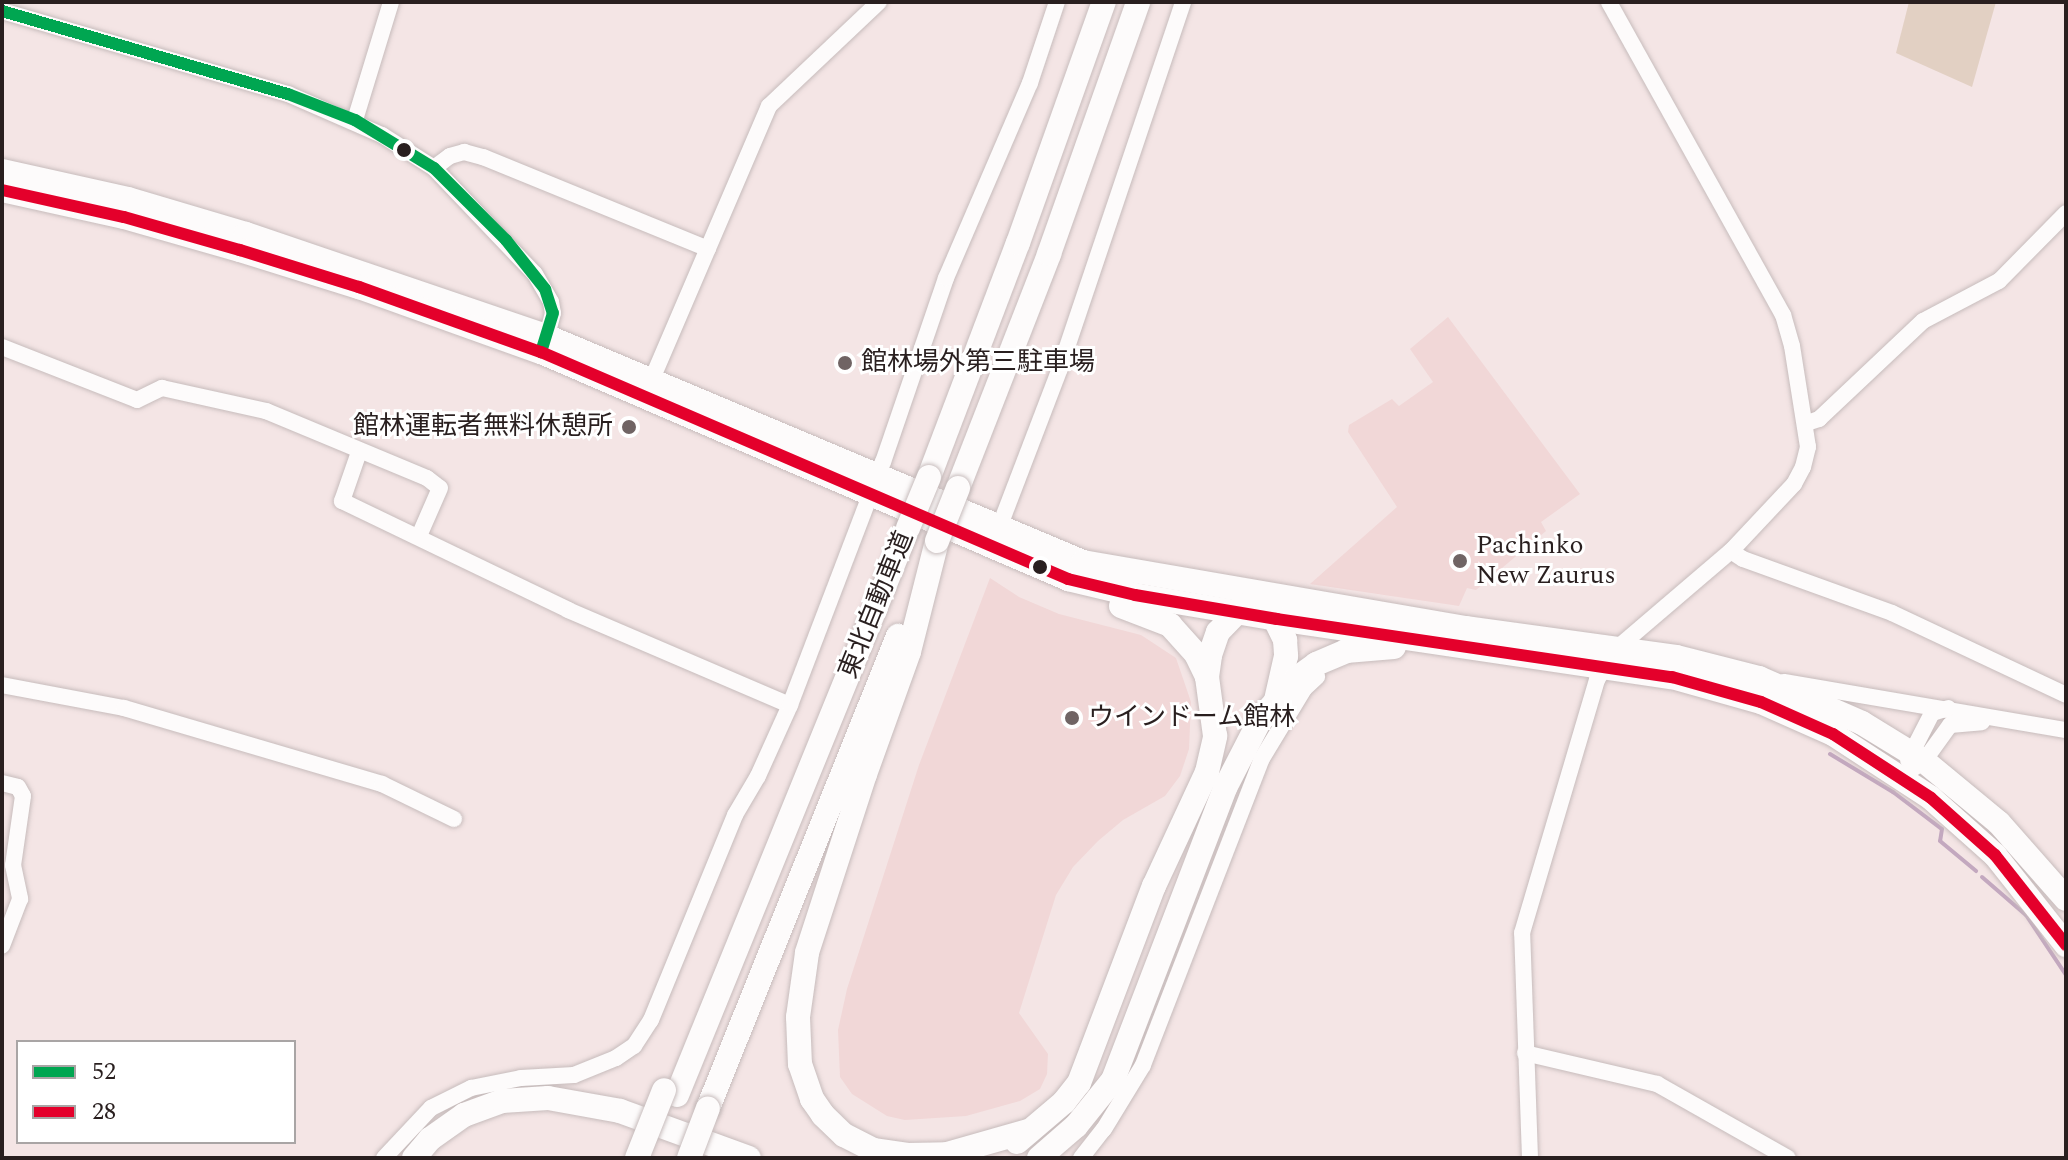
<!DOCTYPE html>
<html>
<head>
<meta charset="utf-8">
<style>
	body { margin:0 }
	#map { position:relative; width:2068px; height:1160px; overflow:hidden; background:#f4e5e5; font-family:Spectral,"Noto Sans JP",serif }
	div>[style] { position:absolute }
	.built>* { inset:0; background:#f1d7d7 }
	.green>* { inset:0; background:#e2d0c3 }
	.stream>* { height:4px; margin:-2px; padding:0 2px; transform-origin:2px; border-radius:2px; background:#c3a8bf }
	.roads { filter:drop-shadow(0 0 2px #c7bcbc) drop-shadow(0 0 2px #c7bcbc) }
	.minor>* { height:16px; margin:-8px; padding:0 8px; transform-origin:8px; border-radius:8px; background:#fdfbfb }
	.highway>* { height:24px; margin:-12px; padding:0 12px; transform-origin:12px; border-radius:12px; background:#fdfbfb }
	.bridges { filter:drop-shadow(0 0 2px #c7bcbc) drop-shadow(0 0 2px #c7bcbc) }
	.highway-bridge>* { height:24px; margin:-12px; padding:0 12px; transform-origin:12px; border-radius:12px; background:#fdfbfb }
	.bus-1>* { height:12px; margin:-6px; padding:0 6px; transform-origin:6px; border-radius:6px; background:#00a651 }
	.bus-2>* { height:12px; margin:-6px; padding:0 6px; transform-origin:6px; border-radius:6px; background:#e4002b }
	.dots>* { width:22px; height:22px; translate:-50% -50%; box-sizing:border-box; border:4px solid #fff; border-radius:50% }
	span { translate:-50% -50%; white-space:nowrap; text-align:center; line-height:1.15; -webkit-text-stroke:6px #fff; paint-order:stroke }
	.poi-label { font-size:26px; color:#291f1f }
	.left { translate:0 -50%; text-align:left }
	.right { translate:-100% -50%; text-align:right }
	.street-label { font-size:26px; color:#291f1f }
	.frame { position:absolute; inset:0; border:4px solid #291f1f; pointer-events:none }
	.legend { position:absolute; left:16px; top:1040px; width:280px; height:104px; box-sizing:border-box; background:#fff; border:2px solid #a9a5a5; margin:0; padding:10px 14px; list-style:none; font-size:24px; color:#291f1f }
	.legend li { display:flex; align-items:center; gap:16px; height:40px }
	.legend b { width:40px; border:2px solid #a9a5a5 }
</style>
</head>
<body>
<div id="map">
	<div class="built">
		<div style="clip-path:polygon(1448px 317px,1580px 494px,1541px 522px,1546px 531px,1476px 590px,1467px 588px,1459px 606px,1310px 584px,1397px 507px,1348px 432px,1349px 425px,1392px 399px,1399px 406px,1433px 382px,1410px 349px)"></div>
		<div style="clip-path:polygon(990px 578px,1019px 597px,1059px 614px,1141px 635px,1176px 658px,1191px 702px,1189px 749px,1180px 776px,1165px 796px,1123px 820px,1098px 841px,1073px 867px,1056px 895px,1019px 1013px,1048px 1054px,1047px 1074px,1040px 1089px,1020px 1101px,966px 1116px,905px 1120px,887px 1116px,852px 1094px,840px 1077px,838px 1030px,847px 989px,919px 765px)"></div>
	</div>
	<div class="green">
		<div style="clip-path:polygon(1909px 2px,1996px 2px,1972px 87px,1896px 53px)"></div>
	</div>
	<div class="stream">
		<div style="left:1830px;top:754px;width:74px;rotate:31.1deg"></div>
		<div style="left:1893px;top:792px;width:61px;rotate:37.1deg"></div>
		<div style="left:1942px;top:829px;width:12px;rotate:99deg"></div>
		<div style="left:1940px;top:841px;width:47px;rotate:39.8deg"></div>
		<div style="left:1982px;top:877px;width:58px;rotate:40.8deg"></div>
		<div style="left:2026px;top:915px;width:72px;rotate:56.3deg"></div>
	</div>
	<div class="roads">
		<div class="minor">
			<div style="left:2px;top:11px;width:298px;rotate:16.2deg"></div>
			<div style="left:288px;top:94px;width:103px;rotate:23.6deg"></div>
			<div style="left:382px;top:135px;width:62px;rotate:32.4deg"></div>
			<div style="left:434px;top:168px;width:146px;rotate:46.4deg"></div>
			<div style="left:535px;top:274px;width:32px;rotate:60deg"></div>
			<div style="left:551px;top:302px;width:11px;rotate:80deg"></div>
			<div style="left:553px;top:313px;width:34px;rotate:105deg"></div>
			<div style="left:355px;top:120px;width:123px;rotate:-73deg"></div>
			<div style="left:434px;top:168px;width:20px;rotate:-37deg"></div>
			<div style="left:450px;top:156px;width:15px;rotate:-16deg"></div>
			<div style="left:464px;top:152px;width:20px;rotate:15deg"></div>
			<div style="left:483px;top:157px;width:243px;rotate:22.2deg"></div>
			<div style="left:2px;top:347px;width:145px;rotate:21.4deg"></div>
			<div style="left:137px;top:400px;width:28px;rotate:-26deg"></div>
			<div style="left:162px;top:388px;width:107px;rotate:12.5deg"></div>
			<div style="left:266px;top:411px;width:174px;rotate:22.6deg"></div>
			<div style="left:427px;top:478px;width:16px;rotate:38deg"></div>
			<div style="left:440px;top:488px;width:52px;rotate:113.6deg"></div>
			<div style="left:652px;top:379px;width:297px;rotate:-66.8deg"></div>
			<div style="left:769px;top:106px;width:151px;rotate:-43.4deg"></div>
			<div style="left:1807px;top:423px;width:13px;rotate:-18deg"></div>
			<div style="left:1819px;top:419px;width:143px;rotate:-43.3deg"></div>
			<div style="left:1923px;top:321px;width:86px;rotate:-27.8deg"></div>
			<div style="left:1999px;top:281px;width:95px;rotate:-45.4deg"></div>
			<div style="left:359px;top:452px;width:52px;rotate:109.1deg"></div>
			<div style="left:342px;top:501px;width:251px;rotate:25.7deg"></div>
			<div style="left:568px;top:610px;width:241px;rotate:23.2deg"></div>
			<div style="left:999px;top:528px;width:171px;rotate:-69.1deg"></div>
			<div style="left:1060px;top:368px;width:386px;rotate:-71.4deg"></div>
			<div style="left:1731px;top:551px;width:14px;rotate:34deg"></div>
			<div style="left:1743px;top:559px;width:158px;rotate:19.9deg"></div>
			<div style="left:1892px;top:613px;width:192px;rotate:25.2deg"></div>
			<div style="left:1784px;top:682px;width:286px;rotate:9.7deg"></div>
			<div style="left:2px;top:685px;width:124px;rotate:10.7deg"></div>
			<div style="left:124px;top:708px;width:269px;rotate:16.4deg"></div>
			<div style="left:382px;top:784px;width:80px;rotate:25.9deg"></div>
			<div style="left:1908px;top:760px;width:53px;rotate:-62.9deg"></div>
			<div style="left:1932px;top:713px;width:17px;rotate:-17deg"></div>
			<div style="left:1902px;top:776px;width:27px;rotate:-34deg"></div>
			<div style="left:1924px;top:761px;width:44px;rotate:-54.2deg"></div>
			<div style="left:1950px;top:725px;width:32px;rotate:-5deg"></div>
			<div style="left:2px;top:783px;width:16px;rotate:14deg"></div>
			<div style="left:18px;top:787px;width:10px;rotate:61deg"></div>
			<div style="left:23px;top:796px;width:70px;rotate:98.2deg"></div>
			<div style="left:13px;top:865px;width:35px;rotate:78deg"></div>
			<div style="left:20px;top:899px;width:50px;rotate:111deg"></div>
			<div style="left:1525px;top:1053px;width:136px;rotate:13.2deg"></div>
			<div style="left:1657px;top:1084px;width:150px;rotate:29.5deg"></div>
			<div style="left:384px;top:1158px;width:69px;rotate:-46.8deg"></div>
			<div style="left:431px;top:1108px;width:45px;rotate:-26.6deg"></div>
			<div style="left:471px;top:1088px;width:51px;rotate:-11.3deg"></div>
			<div style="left:521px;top:1078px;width:53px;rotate:-3.2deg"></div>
			<div style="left:574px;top:1075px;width:45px;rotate:-22deg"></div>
			<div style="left:616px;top:1058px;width:22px;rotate:-34deg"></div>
			<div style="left:634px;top:1046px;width:31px;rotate:-57deg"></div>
			<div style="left:651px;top:1020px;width:222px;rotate:-67.7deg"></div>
			<div style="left:735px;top:815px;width:45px;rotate:-59.5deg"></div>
			<div style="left:758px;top:776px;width:78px;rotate:-65.7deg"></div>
			<div style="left:790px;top:705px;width:260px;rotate:-69.1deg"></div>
			<div style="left:883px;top:462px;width:194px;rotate:-71.1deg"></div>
			<div style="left:946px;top:278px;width:212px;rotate:-66.7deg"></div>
			<div style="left:1030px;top:83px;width:85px;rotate:-71.6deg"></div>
			<div style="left:1081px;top:1158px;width:37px;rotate:-52deg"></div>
			<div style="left:1104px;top:1129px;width:75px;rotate:-58.6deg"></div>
			<div style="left:1143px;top:1065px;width:327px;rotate:-68.8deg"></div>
			<div style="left:1261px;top:760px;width:83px;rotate:-58.8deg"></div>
			<div style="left:1304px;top:689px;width:18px;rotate:-43deg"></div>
			<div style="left:1530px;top:1158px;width:225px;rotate:-92deg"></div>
			<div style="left:1522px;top:933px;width:264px;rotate:-73.5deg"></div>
			<div style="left:1597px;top:680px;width:35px;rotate:-59deg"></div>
			<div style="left:1615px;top:650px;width:153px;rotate:-40.5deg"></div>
			<div style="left:1731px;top:551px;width:92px;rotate:-46.8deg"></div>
			<div style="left:1794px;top:484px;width:19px;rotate:-62deg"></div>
			<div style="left:1803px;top:467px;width:21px;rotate:-76deg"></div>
			<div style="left:1808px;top:447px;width:102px;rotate:-99deg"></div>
			<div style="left:1792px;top:346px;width:32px;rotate:-106deg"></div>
			<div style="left:1783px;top:315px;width:358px;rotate:-119.1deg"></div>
		</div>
		<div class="highway">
			<div style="left:2px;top:171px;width:129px;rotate:12.5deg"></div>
			<div style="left:128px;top:199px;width:123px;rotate:16.5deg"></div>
			<div style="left:246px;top:234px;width:319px;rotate:18.8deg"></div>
			<div style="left:548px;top:337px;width:580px;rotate:22.81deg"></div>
			<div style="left:1083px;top:562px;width:388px;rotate:9.8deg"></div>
			<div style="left:1465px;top:628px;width:213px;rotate:7.8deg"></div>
			<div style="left:1676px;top:657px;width:86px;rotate:14.2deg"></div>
			<div style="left:1759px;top:678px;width:112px;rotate:23.6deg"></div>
			<div style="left:1862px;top:723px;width:73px;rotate:31.5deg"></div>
			<div style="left:1924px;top:761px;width:97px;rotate:39.6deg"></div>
			<div style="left:1999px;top:823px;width:101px;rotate:48.6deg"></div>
			<div style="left:2px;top:190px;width:125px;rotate:12.5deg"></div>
			<div style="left:124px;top:217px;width:121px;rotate:15.9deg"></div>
			<div style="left:240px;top:250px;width:125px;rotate:17.3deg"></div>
			<div style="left:359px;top:287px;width:193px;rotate:19.7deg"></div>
			<div style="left:541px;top:352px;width:574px;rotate:23.3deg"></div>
			<div style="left:1068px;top:579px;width:69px;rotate:13.4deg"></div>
			<div style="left:1135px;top:595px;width:144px;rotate:9.6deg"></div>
			<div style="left:1277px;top:619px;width:399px;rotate:8.4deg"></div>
			<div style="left:1672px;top:677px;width:92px;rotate:15.7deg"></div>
			<div style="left:1761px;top:702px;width:79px;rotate:24deg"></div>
			<div style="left:1833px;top:734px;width:117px;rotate:33.1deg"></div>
			<div style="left:1931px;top:798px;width:86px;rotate:41.7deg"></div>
			<div style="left:1995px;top:855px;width:115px;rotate:51.7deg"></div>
			<div style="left:929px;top:477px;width:250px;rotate:-69.2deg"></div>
			<div style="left:1018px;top:243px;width:256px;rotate:-70.4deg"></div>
			<div style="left:958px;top:488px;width:251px;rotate:-68.7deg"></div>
			<div style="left:1049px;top:254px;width:267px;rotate:-70.5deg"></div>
			<div style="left:937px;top:541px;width:114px;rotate:104.2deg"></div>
			<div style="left:909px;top:652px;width:130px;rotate:109.8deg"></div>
			<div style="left:865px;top:774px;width:188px;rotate:108deg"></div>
			<div style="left:807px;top:953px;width:65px;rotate:98deg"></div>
			<div style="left:798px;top:1017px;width:47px;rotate:87.6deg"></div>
			<div style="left:800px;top:1064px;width:37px;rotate:71deg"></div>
			<div style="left:812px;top:1099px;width:19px;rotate:55deg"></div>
			<div style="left:823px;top:1115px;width:29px;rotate:44deg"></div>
			<div style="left:844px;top:1135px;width:33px;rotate:27deg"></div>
			<div style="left:873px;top:1150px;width:35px;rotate:8deg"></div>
			<div style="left:908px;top:1155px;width:39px;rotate:-1deg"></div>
			<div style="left:947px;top:1154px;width:84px;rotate:-15.9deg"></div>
			<div style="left:1121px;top:606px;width:53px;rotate:21.2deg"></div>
			<div style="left:1170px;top:625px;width:39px;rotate:48deg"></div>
			<div style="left:1196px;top:654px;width:25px;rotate:64deg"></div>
			<div style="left:1269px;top:607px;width:37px;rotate:64deg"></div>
			<div style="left:1285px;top:640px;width:16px;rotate:86deg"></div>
			<div style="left:1286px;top:656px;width:45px;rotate:102.8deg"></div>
			<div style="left:677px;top:1095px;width:612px;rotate:-67.83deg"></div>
			<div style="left:708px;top:1108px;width:509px;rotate:-68.07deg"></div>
			<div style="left:1017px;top:1142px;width:62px;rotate:-40.4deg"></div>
			<div style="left:1064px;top:1102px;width:24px;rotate:-52deg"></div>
			<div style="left:1079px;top:1083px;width:211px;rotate:-69.2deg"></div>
			<div style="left:1154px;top:886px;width:126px;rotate:-65.1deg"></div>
			<div style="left:1207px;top:772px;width:37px;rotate:-77deg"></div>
			<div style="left:1215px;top:736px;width:60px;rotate:-97.7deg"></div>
			<div style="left:1207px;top:677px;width:22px;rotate:-82deg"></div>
			<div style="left:1210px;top:655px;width:24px;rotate:-71deg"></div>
			<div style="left:1218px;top:632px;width:37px;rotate:-46deg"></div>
			<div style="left:414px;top:1158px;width:25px;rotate:-50deg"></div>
			<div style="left:430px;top:1139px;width:42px;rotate:-35.2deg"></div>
			<div style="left:464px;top:1115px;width:40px;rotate:-20.2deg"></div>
			<div style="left:502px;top:1101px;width:46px;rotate:-3.7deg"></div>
			<div style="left:548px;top:1098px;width:73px;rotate:10.2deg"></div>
			<div style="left:620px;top:1111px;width:137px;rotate:20deg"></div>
			<div style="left:1039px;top:1158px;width:49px;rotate:-40.9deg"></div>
			<div style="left:1076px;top:1126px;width:59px;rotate:-51.2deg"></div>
			<div style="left:1113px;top:1080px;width:313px;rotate:-69deg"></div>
			<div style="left:1225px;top:788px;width:79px;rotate:-62.8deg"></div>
			<div style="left:1261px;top:718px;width:54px;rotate:-48deg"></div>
			<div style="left:1297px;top:678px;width:24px;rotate:-36deg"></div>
			<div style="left:1316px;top:664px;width:33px;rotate:-23deg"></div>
			<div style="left:1346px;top:651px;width:48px;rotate:-4.8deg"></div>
		</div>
	</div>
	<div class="bridges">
		<div class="highway-bridge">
			<div style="left:908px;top:528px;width:55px;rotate:-67.6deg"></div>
			<div style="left:937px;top:541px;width:57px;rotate:-68.4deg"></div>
			<div style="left:637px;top:1158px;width:73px;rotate:-68.3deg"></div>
			<div style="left:689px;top:1158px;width:53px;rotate:-69.2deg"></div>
		</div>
	</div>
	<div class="bus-1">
		<div style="left:2px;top:11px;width:298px;rotate:16.2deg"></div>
		<div style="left:288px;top:94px;width:72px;rotate:21.2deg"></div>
		<div style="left:355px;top:120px;width:92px;rotate:31.3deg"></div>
		<div style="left:434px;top:168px;width:102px;rotate:45deg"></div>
		<div style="left:506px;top:240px;width:63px;rotate:51.5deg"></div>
		<div style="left:545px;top:289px;width:25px;rotate:72deg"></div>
		<div style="left:553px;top:313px;width:41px;rotate:107.1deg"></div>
	</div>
	<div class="bus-2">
		<div style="left:2px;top:190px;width:125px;rotate:12.5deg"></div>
		<div style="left:124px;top:217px;width:121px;rotate:15.9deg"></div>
		<div style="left:240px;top:250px;width:125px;rotate:17.3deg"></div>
		<div style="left:359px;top:287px;width:193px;rotate:19.7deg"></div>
		<div style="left:541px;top:352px;width:574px;rotate:23.3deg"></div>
		<div style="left:1068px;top:579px;width:69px;rotate:13.4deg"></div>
		<div style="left:1135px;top:595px;width:144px;rotate:9.6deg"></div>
		<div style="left:1277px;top:619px;width:399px;rotate:8.4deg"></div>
		<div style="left:1672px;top:677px;width:92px;rotate:15.7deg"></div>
		<div style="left:1761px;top:702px;width:79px;rotate:24deg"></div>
		<div style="left:1833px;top:734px;width:117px;rotate:33.1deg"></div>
		<div style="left:1931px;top:798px;width:86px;rotate:41.7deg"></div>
		<div style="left:1995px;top:855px;width:115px;rotate:51.7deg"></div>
	</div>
	<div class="dots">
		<div style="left:404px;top:150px;background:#291f1f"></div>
		<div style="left:845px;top:363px;background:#706464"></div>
		<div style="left:629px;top:427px;background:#706464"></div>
		<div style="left:1460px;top:561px;background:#706464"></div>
		<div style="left:1040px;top:567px;background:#291f1f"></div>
		<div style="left:1072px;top:718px;background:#706464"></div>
	</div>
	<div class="poi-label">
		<span class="left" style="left:861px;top:363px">館林場外第三駐車場</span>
		<span class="right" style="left:613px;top:427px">館林運転者無料休憩所</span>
		<span class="left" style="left:1476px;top:561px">Pachinko<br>New Zaurus</span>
		<span class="left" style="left:1088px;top:718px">ウインドーム館林</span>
	</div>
	<div class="street-label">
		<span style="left:877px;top:605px;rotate:-68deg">東北自動車道</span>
	</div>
	<div class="frame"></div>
	<ul class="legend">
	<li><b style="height:10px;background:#00a651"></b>52</li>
	<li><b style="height:10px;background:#e4002b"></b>28</li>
	</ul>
</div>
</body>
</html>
